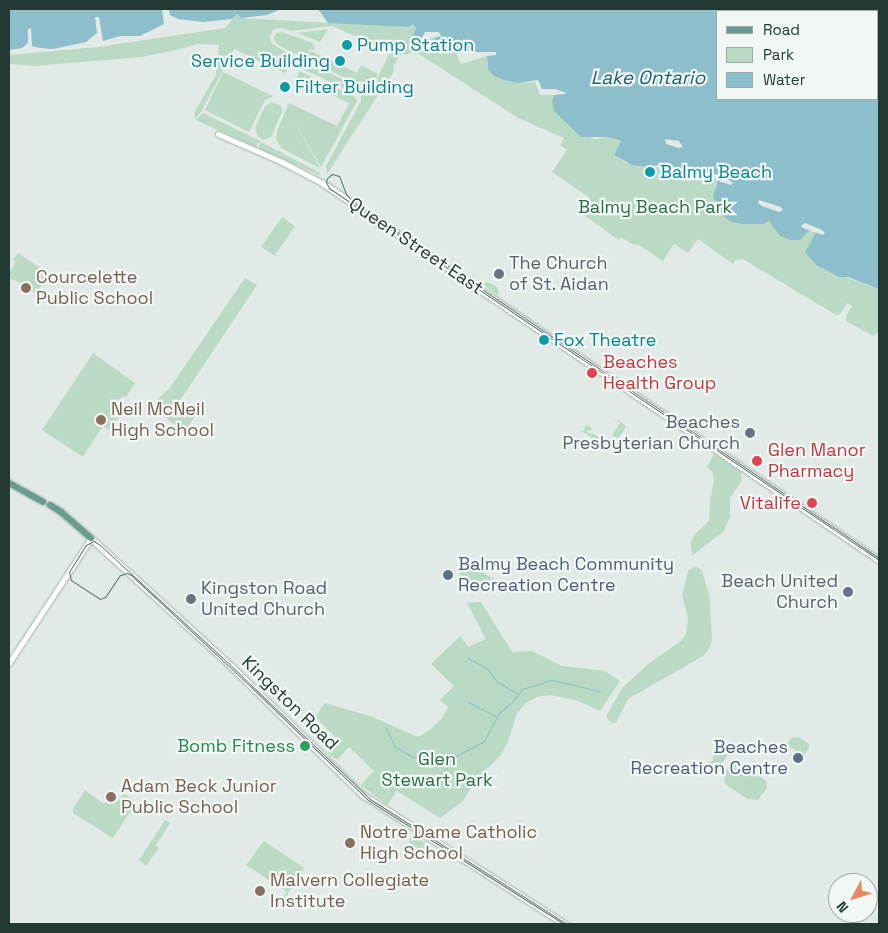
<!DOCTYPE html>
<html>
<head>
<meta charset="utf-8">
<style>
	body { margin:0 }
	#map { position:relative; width:888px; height:933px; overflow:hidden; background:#e1eae6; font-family:"Space Grotesk",sans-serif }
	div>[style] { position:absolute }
	.green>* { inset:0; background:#bbdac5; transform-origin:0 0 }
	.water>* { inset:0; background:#8dbecb }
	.pier>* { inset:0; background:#e1eae6 }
	.stream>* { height:1px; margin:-0.5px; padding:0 0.5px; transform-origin:0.5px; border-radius:0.5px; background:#8dbecb }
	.roads { filter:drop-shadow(0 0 1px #a4b1ad) drop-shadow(0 0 1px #a4b1ad) }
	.tertiary>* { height:5px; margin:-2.5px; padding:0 2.5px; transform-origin:2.5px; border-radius:2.5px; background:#fff }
	.secondary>* { height:5.5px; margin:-2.75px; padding:0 2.75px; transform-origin:2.75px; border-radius:2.75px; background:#fff }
	.primary>* { height:6px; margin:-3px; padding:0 3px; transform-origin:3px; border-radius:3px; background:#699c91 }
	.tram>* { height:1px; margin:-0.5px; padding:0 0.5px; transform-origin:0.5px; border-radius:0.5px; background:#5d756f }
	.dots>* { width:14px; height:14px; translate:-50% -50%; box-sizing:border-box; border:2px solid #f1f7f4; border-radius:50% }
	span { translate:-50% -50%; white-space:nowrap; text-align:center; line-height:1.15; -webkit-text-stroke:4.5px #f1f7f4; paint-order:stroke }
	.culture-label { font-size:18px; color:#0d838f }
	.left { translate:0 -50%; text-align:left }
	.right { translate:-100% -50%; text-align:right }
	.park-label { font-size:18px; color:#306c4a }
	.street-label { font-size:18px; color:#233934 }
	.worship-label { font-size:18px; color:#5b616d }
	.education-label { font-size:18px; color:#785e54 }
	.health-label { font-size:18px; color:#be3a42 }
	.service-label { font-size:18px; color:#4e5e75 }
	.leisure-label { font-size:18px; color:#27864d }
	.water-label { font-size:19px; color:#225f70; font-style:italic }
	.frame { position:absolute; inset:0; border:10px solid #233934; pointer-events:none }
	.legend { position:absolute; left:716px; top:10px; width:162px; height:90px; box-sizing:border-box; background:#f1f7f4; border:1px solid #9faba7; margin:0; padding:6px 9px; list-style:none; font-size:15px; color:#233934 }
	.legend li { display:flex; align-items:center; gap:10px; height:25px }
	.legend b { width:25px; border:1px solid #9faba7 }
	.north { position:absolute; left:828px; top:873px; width:50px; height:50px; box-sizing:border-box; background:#f1f7f4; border:1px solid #9faba7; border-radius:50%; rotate:230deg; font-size:14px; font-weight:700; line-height:20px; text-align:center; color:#233934 }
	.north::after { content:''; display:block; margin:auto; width:18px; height:22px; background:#e68962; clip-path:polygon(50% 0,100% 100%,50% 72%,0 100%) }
</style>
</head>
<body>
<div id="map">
	<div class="green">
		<div style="clip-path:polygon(237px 14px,241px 18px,312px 22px,407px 27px,413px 24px,416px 28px,414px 36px,421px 40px,433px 38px,434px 42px,451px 53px,458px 51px,457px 56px,461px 64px,487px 56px,488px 69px,518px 83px,535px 82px,540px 95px,554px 95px,552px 101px,582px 135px,596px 139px,608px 137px,622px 142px,614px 155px,626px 163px,657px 167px,669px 163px,687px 178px,693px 180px,708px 175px,718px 179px,715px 185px,718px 209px,732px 222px,763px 224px,768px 221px,807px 234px,809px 230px,816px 232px,809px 245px,822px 269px,879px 289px,879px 332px,873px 336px,846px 321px,846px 316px,852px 306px,847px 303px,840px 314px,836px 315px,743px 259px,736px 260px,733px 264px,698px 239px,688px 253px,674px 244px,663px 261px,639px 245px,632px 244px,621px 237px,619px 240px,581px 213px,590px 198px,552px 172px,567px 150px,560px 145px,564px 138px,518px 118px,419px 54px,412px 52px,406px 55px,402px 53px,399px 57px,394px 65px,393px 73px,381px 91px,377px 79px,390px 52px,332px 26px,292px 31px,280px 28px,273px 30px,270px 37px,272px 44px,293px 56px,290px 67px,285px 73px,234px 49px,201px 112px,195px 119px,194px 113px,216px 75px,219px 45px,197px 44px,181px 49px,142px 57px,34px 66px,9px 64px,9px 55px,98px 47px,225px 28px)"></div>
		<div style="clip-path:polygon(328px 29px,320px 42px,298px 33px,321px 30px)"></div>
		<div style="clip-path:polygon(282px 32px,313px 43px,315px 50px,310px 49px,306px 59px,280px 46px,275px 41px,274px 37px,276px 33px)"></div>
		<div style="clip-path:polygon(311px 51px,357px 73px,361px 65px,378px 74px,376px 79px,361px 88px,356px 83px,307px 59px)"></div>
		<div style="clip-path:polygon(306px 62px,346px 81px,347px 86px,343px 88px,303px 69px)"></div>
		<div style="clip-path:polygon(299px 71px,354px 96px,357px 101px,321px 167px,293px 120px,320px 168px,281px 148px,276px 139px,278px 128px,289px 103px,337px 126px,349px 103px,297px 78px)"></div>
		<div style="clip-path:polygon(223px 72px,273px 96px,265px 100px,249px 132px,205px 110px)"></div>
		<div style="clip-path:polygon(376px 80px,380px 92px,327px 174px,326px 166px,361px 101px,361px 89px)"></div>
		<div style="clip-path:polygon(273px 102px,281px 106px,282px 112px,271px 137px,264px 140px,258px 136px,255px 128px,265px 106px)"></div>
		<div style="clip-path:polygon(203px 113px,260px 141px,256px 147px,196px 120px)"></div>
		<div style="clip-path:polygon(261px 142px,320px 173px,319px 175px,258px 148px)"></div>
		<div style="left:282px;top:217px;width:16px;height:36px;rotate:35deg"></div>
		<div style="clip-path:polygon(18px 253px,51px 275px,35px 293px,19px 282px,9px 278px,9px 273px,16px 262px,13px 260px)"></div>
		<div style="clip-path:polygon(245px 278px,257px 285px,179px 402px,196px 415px,185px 431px,168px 420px,156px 400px,169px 389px)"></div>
		<div style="clip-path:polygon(487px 282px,497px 287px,499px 291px,498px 295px,482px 284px)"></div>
		<div style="clip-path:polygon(93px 353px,135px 383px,126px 397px,122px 396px,105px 424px,116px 408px,122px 413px,109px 430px,103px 426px,83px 457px,42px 430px)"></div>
		<div style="clip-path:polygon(612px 418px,624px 424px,626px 427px,618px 439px,612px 435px,620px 423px)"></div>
		<div style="clip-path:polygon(587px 425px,592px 429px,587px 431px,589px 434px,592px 433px,607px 442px,612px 437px,617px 441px,611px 450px,580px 430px,585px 431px,584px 428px)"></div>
		<div style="clip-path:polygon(714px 454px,741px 472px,742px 480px,730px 498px,730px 517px,724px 531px,692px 556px,691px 541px,696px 533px,709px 521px,710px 500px,714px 480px,712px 471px,707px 467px)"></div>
		<div style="clip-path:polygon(469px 563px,493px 579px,495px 584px,492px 589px,479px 590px,463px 579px,459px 574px)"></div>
		<div style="clip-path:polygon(695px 566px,702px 570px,710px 599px,712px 640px,709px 649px,703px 656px,628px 699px,616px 723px,611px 723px,606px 716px,623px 687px,648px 664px,681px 641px,686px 635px,688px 618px,682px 595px,688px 571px)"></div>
		<div style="clip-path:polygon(481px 602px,512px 652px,532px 651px,562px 666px,605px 671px,620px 681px,600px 711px,576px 700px,550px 695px,537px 697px,526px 703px,517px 713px,507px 744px,500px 756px,478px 777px,463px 801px,440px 818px,397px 791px,387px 805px,361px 785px,374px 771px,349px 747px,337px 760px,328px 753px,336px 738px,315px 717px,325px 703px,370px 716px,418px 737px,431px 729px,443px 717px,448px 707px,440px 700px,454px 686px,431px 664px,460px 636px,468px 647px,486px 639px,467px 603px)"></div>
		<div style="clip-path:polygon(799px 737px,810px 745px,804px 756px,786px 744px,792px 738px)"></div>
		<div style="clip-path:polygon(716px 749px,726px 754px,727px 757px,716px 769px,711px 767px,709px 763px,713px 760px,713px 754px)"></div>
		<div style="clip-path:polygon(736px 762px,742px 763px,766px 781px,767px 788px,758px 800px,747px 799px,724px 783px,725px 774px,730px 765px)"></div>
		<div style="clip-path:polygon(85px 790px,104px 804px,109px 797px,118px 801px,124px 793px,136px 803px,113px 838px,73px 813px,73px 809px)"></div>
		<div style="clip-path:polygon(165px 820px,170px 823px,156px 845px,159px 848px,146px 866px,139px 860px)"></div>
		<div style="clip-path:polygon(412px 835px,427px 844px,422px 851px,410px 843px,410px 838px,413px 839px,415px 837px)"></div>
		<div style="clip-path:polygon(264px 841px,304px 868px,277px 911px,275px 909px,287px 892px,246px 865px)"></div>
	</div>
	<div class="water">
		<div style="clip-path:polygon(9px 9px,162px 9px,164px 24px,140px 36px,120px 36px,103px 41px,99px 17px,95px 17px,97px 33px,86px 42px,53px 49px,41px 48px,32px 46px,31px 28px,28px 29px,28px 43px,22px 48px,9px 50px)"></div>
		<div style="clip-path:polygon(169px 9px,281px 9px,267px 15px,241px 18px,237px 14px,232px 19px,203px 22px,178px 19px,170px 15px)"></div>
		<div style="clip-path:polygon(evenodd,318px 9px,879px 9px,879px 289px,848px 277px,839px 277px,816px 265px,805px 252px,816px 232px,810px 230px,800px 240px,791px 240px,780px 236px,769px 221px,763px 224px,743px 224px,732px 222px,723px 216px,713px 197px,718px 179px,708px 175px,700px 180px,687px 178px,669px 163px,648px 167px,632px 165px,614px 155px,621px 141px,608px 137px,581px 137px,554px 111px,552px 101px,554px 95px,565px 94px,555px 89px,542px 89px,538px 80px,518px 83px,504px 80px,493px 75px,488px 69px,487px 56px,496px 55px,496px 52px,445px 52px,434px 42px,433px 38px,441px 36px,439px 32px,425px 32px,421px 40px,413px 36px,416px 28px,413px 24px,408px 27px,328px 23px,318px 9px,717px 11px,877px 11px,877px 99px,717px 99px,717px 11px)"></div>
	</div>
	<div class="pier">
		<div style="clip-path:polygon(538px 80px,542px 89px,555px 89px,567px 93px,551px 95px,558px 92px,541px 91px,538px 83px,535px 84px)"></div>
		<div style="clip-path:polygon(665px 139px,679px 141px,683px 147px,678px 148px,666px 144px)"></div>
		<div style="clip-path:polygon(704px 171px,725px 177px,733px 183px,731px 185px,721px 182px,704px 174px)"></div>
		<div style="clip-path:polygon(759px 200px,781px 207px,783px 210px,779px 212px,762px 206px,758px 203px)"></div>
		<div style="clip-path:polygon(805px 223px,822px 230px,825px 233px,823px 235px,803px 228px,801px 226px)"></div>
	</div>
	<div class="stream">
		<div style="left:468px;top:658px;width:23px;rotate:29deg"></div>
		<div style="left:488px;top:669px;width:16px;rotate:55deg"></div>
		<div style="left:497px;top:682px;width:23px;rotate:29deg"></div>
		<div style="left:468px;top:702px;width:31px;rotate:27deg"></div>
		<div style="left:385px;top:727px;width:22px;rotate:63deg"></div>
		<div style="left:395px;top:747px;width:21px;rotate:29deg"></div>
		<div style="left:413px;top:757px;width:38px;rotate:-6deg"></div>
		<div style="left:451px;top:753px;width:6px;rotate:31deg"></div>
		<div style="left:435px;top:779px;width:26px;rotate:-43deg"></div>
		<div style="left:454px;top:761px;width:5px;rotate:-68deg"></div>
		<div style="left:456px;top:756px;width:32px;rotate:-28deg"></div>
		<div style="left:484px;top:741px;width:32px;rotate:-62deg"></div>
		<div style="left:499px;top:713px;width:17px;rotate:-40deg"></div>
		<div style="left:512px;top:702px;width:16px;rotate:-52deg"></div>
		<div style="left:522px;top:689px;width:31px;rotate:-17deg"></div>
		<div style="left:552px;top:680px;width:49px;rotate:12.9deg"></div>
	</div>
	<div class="roads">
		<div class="tertiary">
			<div style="left:218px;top:134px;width:70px;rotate:23.6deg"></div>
			<div style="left:282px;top:162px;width:47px;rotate:27.6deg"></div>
			<div style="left:9px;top:663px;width:149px;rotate:-56.7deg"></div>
		</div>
		<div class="secondary">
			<div style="left:324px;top:184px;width:670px;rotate:34.12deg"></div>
			<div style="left:91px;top:538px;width:190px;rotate:42.4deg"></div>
			<div style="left:231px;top:666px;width:185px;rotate:44.3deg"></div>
			<div style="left:363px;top:795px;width:240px;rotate:32.6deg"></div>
		</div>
		<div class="primary">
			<div style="left:9px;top:483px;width:39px;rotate:29deg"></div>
			<div style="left:50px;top:505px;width:13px;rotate:32deg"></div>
			<div style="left:61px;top:512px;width:40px;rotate:41deg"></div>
		</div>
	</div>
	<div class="tram">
		<div style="left:879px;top:558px;width:637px;rotate:-145.89deg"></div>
		<div style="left:352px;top:201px;width:9px;rotate:-131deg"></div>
		<div style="left:346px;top:194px;width:19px;rotate:-111deg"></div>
		<div style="left:339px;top:176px;width:7px;rotate:-164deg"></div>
		<div style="left:332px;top:174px;width:6px;rotate:141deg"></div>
		<div style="left:327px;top:178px;width:4px;rotate:104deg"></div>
		<div style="left:326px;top:182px;width:7px;rotate:63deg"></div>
		<div style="left:329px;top:188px;width:664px;rotate:34.07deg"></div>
		<div style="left:564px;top:924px;width:232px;rotate:-147.7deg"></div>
		<div style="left:368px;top:800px;width:164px;rotate:-136deg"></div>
		<div style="left:250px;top:686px;width:163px;rotate:-137deg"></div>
		<div style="left:131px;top:575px;width:4px;rotate:-153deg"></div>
		<div style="left:127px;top:573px;width:7px;rotate:164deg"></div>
		<div style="left:120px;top:575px;width:27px;rotate:124deg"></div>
		<div style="left:105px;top:597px;width:5px;rotate:158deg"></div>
		<div style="left:100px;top:599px;width:35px;rotate:-147deg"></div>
		<div style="left:71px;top:580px;width:8px;rotate:-104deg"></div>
		<div style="left:69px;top:572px;width:32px;rotate:-58deg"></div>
		<div style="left:86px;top:545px;width:9px;rotate:-27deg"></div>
		<div style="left:94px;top:541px;width:7px;rotate:34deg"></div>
		<div style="left:100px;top:545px;width:167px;rotate:42.6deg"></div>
		<div style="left:223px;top:658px;width:204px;rotate:43.8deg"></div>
		<div style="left:370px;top:799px;width:233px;rotate:32.4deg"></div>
	</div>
	<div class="dots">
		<div style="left:347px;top:45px;background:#0f9aa8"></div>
		<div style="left:340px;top:61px;background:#0f9aa8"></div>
		<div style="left:285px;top:87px;background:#0f9aa8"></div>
		<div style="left:650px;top:172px;background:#0f9aa8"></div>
		<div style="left:499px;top:274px;background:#6b7280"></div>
		<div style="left:26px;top:288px;background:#8d6e63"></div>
		<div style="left:544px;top:340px;background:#0f9aa8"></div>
		<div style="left:592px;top:373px;background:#e0444e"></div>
		<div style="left:101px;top:420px;background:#8d6e63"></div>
		<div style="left:750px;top:433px;background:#6b7280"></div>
		<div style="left:757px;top:461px;background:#e0444e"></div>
		<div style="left:812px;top:503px;background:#e0444e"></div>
		<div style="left:448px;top:575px;background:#5c6f8a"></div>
		<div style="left:848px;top:592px;background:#6b7280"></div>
		<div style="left:191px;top:599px;background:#6b7280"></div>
		<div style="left:305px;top:746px;background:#2e9e5b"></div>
		<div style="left:798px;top:758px;background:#5c6f8a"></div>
		<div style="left:111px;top:797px;background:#8d6e63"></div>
		<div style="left:350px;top:843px;background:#8d6e63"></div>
		<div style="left:260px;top:891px;background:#8d6e63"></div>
	</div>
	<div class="culture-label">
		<span class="left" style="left:357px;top:45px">Pump Station</span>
		<span class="right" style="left:330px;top:61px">Service Building</span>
		<span class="left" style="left:295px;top:87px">Filter Building</span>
		<span class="left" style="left:660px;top:172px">Balmy Beach</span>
		<span class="left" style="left:554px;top:340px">Fox Theatre</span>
	</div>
	<div class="park-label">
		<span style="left:655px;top:207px">Balmy Beach Park</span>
		<span style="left:437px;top:770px">Glen<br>Stewart Park</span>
	</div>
	<div class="street-label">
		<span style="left:416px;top:246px;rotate:34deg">Queen Street East</span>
		<span style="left:290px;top:703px;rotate:44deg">Kingston Road</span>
	</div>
	<div class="worship-label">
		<span class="left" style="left:509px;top:274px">The Church<br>of St. Aidan</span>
		<span class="right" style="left:740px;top:433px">Beaches<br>Presbyterian Church</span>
		<span class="right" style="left:838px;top:592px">Beach United<br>Church</span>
		<span class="left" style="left:201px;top:599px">Kingston Road<br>United Church</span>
	</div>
	<div class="education-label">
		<span class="left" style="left:36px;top:288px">Courcelette<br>Public School</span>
		<span class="left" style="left:111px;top:420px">Neil McNeil<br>High School</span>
		<span class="left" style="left:121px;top:797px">Adam Beck Junior<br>Public School</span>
		<span class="left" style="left:360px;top:843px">Notre Dame Catholic<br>High School</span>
		<span class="left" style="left:270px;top:891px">Malvern Collegiate<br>Institute</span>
	</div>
	<div class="health-label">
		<span class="left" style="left:603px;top:373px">Beaches<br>Health Group</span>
		<span class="left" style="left:768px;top:461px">Glen Manor<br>Pharmacy</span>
		<span class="right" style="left:801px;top:503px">Vitalife</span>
	</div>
	<div class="service-label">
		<span class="left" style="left:458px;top:575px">Balmy Beach Community<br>Recreation Centre</span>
		<span class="right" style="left:788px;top:758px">Beaches<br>Recreation Centre</span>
	</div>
	<div class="leisure-label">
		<span class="right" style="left:295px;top:746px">Bomb Fitness</span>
	</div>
	<div class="water-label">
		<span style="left:648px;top:78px">Lake Ontario</span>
	</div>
	<div class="frame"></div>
	<ul class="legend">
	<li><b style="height:6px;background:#699c91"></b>Road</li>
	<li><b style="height:14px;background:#bbdac5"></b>Park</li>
	<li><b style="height:14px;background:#8dbecb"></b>Water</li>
	</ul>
	<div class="north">N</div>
</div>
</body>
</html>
